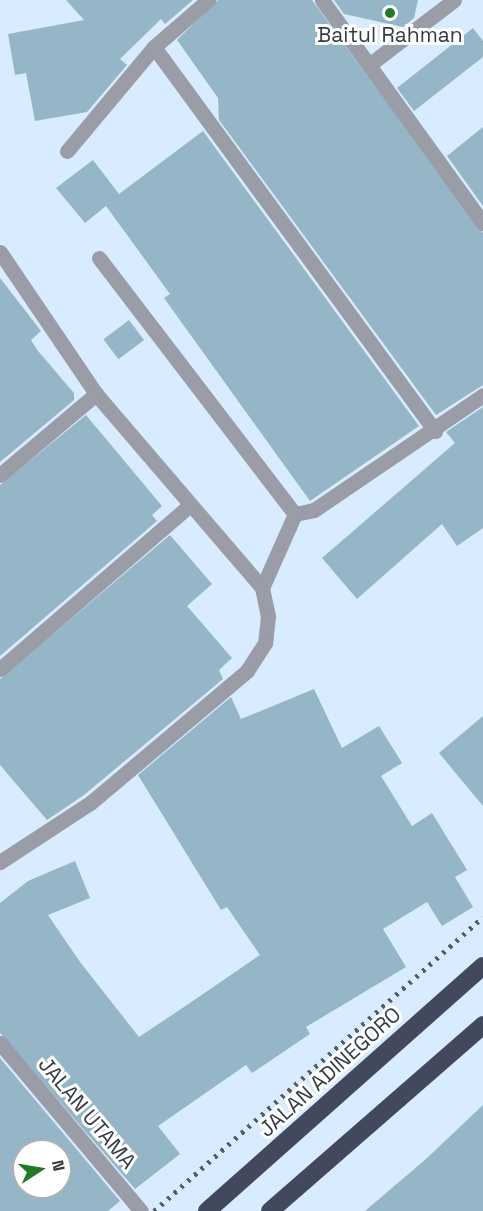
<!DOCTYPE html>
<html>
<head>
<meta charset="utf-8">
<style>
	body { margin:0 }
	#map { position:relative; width:483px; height:1211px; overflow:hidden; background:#d9ebff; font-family:"Space Grotesk",sans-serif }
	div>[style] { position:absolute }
	.building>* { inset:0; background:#94b6c7; transform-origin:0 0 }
	.street>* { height:15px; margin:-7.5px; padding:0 7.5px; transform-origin:7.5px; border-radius:7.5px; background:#9a9da7 }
	.highway>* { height:18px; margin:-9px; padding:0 9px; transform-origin:9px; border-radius:9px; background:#43495c }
	.rail>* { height:4.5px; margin-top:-2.25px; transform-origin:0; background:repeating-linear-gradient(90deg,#545e67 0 3px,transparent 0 9px) }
	.dots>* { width:16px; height:16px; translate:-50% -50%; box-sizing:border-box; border:3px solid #fff; border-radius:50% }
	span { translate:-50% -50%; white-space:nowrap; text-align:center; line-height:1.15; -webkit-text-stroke:6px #fff; paint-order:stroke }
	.poi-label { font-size:21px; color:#343c43 }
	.street-label { font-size:21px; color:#343c43 }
	.north { position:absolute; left:12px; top:1139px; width:60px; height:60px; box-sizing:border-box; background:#fff; border:2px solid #aeb1b4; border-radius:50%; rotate:78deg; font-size:16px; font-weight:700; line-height:24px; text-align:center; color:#343c43 }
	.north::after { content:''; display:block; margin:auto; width:21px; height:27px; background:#227926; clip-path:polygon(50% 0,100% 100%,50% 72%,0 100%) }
</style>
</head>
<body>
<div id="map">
	<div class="building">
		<div style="clip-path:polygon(66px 0,193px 0,165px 24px,161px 19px,120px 59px,127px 65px,87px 112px,35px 121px,26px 73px,15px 75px,8px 34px,84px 20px)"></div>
		<div style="clip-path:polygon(218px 0,312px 0,483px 233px,483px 385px,436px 415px,219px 120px,218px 98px,177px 40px)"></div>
		<div style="clip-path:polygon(334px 0,418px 0,414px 18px,403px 27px,344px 14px)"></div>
		<div style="clip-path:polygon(473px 28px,483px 41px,483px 57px,414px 111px,397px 88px)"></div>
		<div style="clip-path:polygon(483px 127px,483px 206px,447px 156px)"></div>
		<div style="clip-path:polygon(203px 131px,419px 426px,310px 501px,164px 298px,170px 294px,106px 206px,85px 223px,56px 188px,93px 160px,119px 194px)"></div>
		<div style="clip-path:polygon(0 278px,41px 331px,31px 340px,38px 351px,74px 393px,74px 400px,0 462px)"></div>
		<div style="left:129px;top:320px;width:25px;height:32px;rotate:53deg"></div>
		<div style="clip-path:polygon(483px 407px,483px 528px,457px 546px,442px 524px,357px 599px,322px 558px,455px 443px,446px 432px)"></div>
		<div style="clip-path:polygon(86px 415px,162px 506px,152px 515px,157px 521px,0 656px,0 485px)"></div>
		<div style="clip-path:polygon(170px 535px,212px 584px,187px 606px,232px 658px,219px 670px,223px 679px,84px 795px,47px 820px,0 765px,0 679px)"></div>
		<div style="clip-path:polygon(314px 689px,342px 748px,379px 726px,402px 763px,381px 776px,412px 826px,432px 813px,467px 870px,455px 877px,473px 907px,442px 926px,427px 902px,383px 929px,406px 967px,306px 1027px,310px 1034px,252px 1073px,246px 1065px,158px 1126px,180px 1154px,135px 1189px,0 1033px,0 903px,28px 881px,75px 861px,90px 898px,48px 915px,80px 962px,139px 1037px,184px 1007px,260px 955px,227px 907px,221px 910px,138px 775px,231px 697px,241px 719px)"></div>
		<div style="clip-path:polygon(483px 716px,483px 806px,439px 753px)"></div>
		<div style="clip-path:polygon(evenodd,0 1058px,120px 1201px,108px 1211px,0 1211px,0 1058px,24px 1151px,60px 1151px,60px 1187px,24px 1187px,24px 1151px)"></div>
		<div style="clip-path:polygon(483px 1105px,483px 1211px,365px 1211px,426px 1159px)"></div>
	</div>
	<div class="street">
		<div style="left:322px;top:0;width:275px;rotate:54.2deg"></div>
		<div style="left:154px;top:47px;width:476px;rotate:53.8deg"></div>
		<div style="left:369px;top:65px;width:107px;rotate:-37.4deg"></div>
		<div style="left:67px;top:151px;width:136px;rotate:-50.1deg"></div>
		<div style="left:154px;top:47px;width:72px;rotate:-41deg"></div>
		<div style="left:0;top:252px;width:171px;rotate:55.9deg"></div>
		<div style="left:96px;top:394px;width:255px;rotate:49.4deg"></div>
		<div style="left:262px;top:588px;width:29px;rotate:78deg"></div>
		<div style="left:268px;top:616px;width:27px;rotate:96deg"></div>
		<div style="left:265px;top:643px;width:33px;rotate:123deg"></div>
		<div style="left:247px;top:671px;width:205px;rotate:139.9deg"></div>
		<div style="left:90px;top:803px;width:108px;rotate:146.8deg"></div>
		<div style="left:99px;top:258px;width:322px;rotate:52.6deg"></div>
		<div style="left:295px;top:514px;width:19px;rotate:-12deg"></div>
		<div style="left:314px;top:510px;width:204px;rotate:-34.2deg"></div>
		<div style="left:0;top:475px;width:126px;rotate:-40.2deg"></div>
		<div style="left:262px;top:588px;width:81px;rotate:-66deg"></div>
		<div style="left:0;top:669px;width:250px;rotate:-40.8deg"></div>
		<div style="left:0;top:1043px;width:219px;rotate:50deg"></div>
	</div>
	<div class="highway">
		<div style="left:207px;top:1211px;width:369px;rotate:-41.6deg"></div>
		<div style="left:270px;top:1211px;width:283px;rotate:-41.1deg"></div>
	</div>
	<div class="rail">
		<div style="left:154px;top:1211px;width:441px;rotate:-41.8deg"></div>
	</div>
	<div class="dots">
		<div style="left:390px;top:13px;background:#227926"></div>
	</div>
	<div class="poi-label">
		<span style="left:390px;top:35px">Baitul Rahman</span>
	</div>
	<div class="street-label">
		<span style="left:330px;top:1072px;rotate:-42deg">JALAN ADINEGORO</span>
		<span style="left:87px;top:1113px;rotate:50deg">JALAN UTAMA</span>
	</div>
	<div class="north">N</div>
</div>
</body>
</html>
